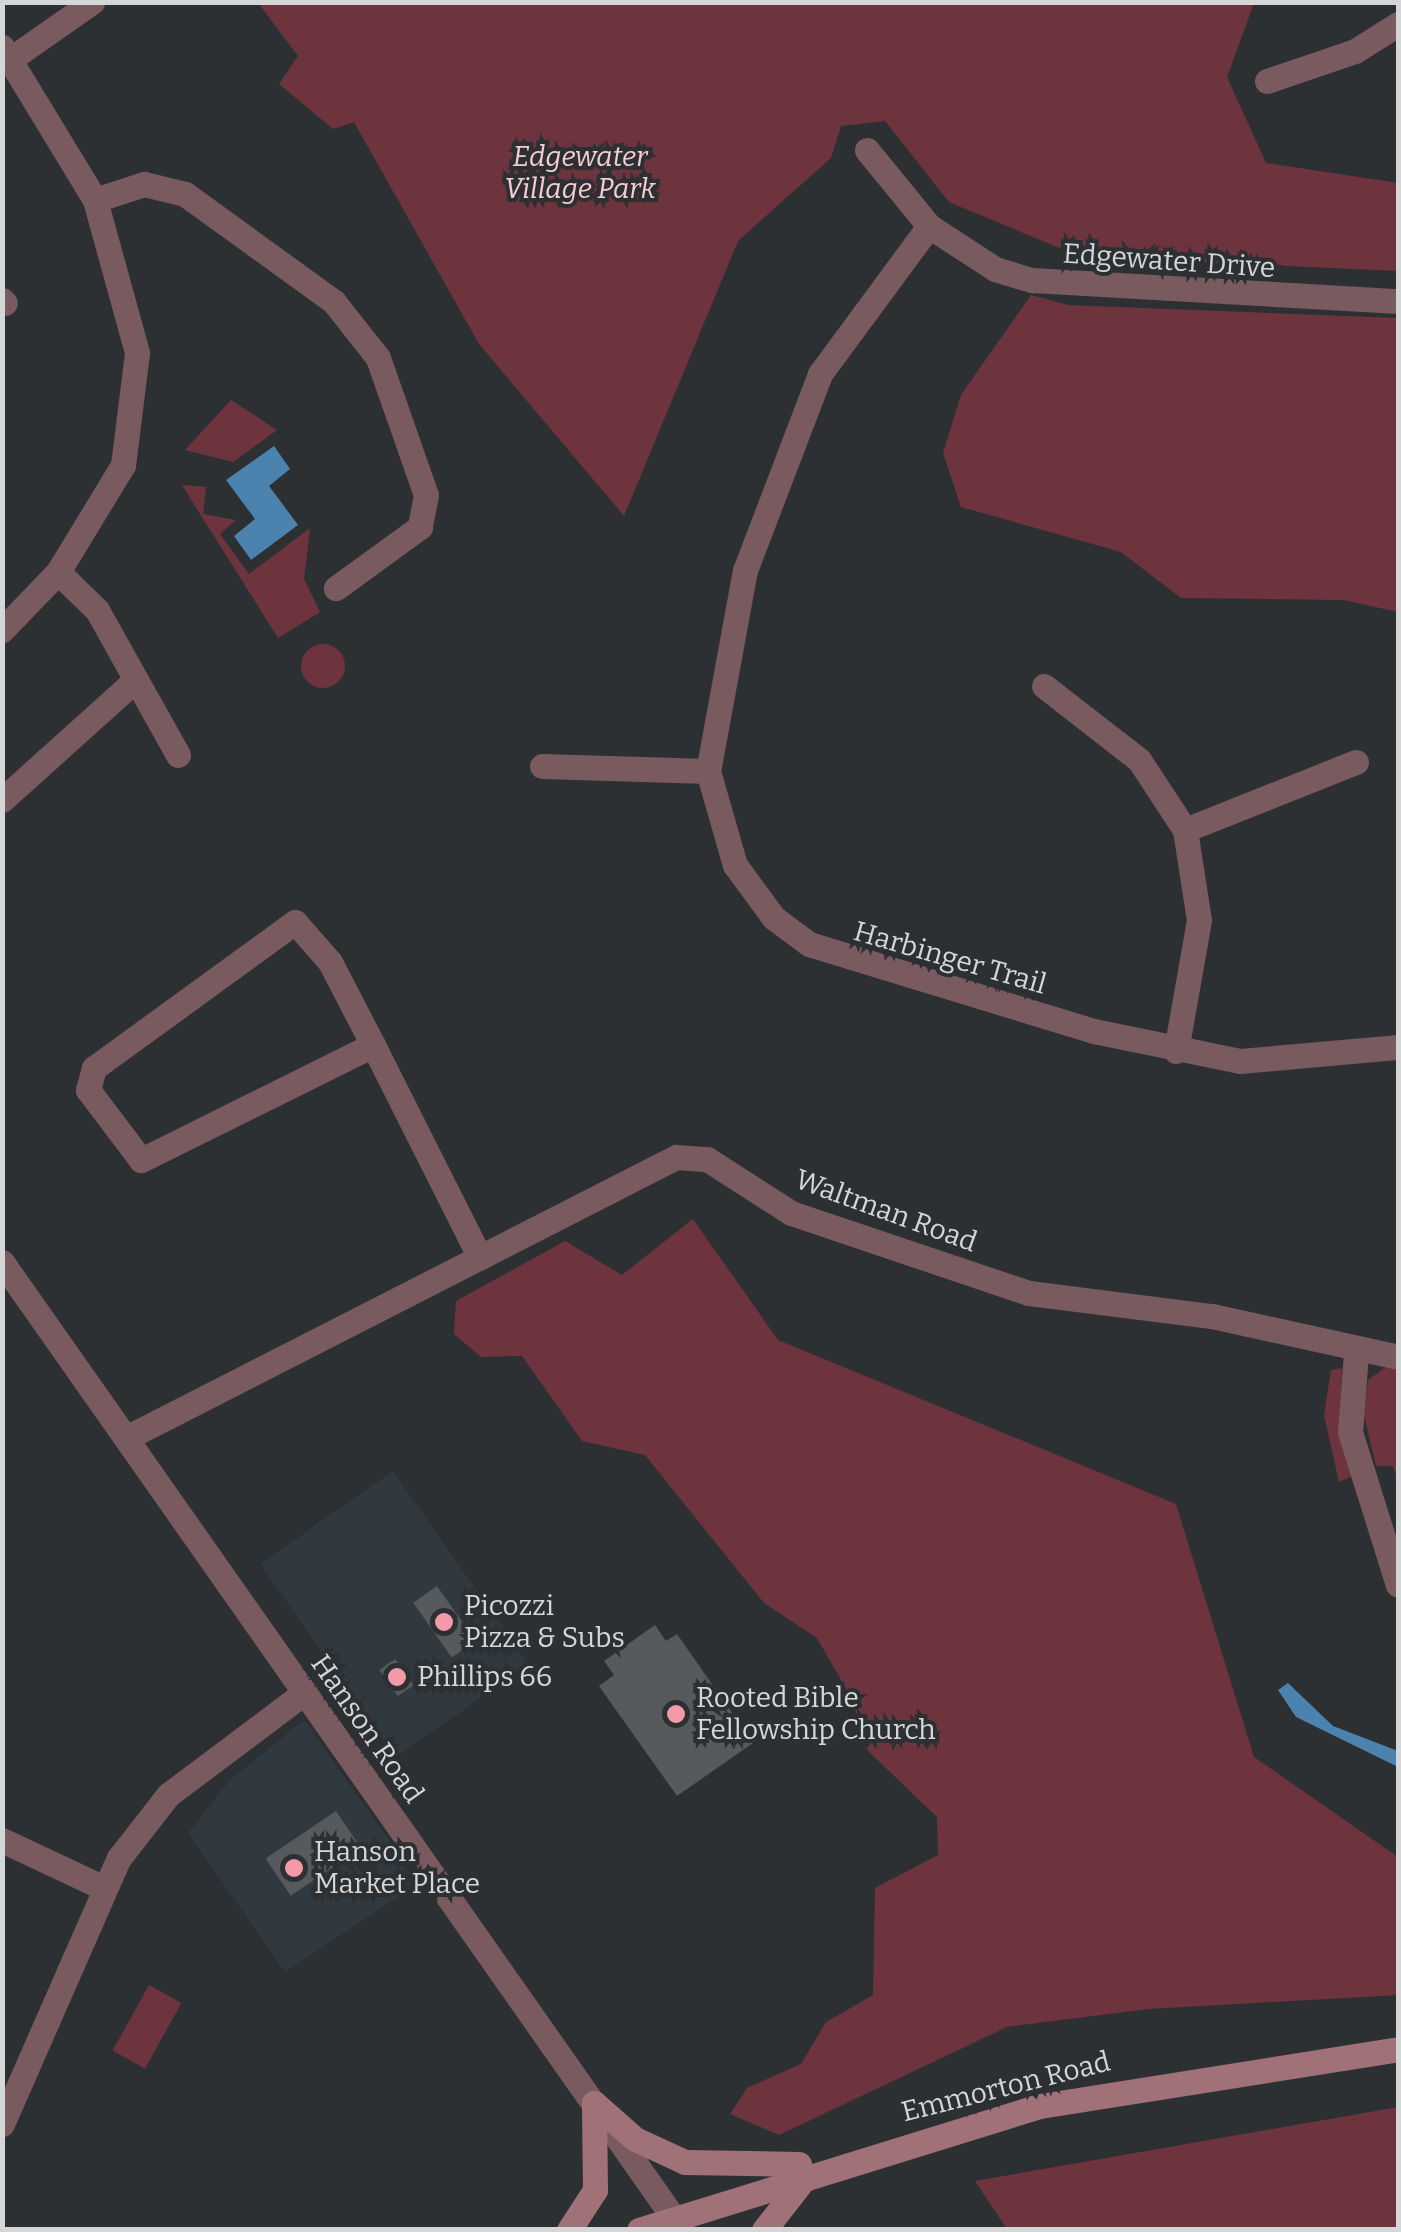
<!DOCTYPE html>
<html>
<head>
<meta charset="utf-8">
<style>
	body { margin:0 }
	#map { position:relative; width:1401px; height:2232px; overflow:hidden; background:#2d3033; font-family:Bitter,serif }
	div>[style] { position:absolute }
	.built>* { inset:0; background:#313940; transform-origin:0 0 }
	.green>* { inset:0; background:#6d343e; transform-origin:0 0 }
	.round { border-radius:50% }
	.water>* { inset:0; background:#4c82ae }
	.building>* { inset:0; background:#575a5d; transform-origin:0 0 }
	.minor>* { height:25px; margin:-12.5px; padding:0 12.5px; transform-origin:12.5px; border-radius:12.5px; background:#795a5e }
	.tertiary>* { height:25px; margin:-12.5px; padding:0 12.5px; transform-origin:12.5px; border-radius:12.5px; background:#795a5e }
	.secondary>* { height:25px; margin:-12.5px; padding:0 12.5px; transform-origin:12.5px; border-radius:12.5px; background:#a17178 }
	.dots>* { width:28px; height:28px; translate:-50% -50%; box-sizing:border-box; border:5px solid #2d3033; border-radius:50% }
	span { translate:-50% -50%; white-space:nowrap; text-align:center; line-height:1.15; -webkit-text-stroke:8px #2d3033; paint-order:stroke }
	.park-label { font-size:28px; color:#f6ccd1; font-style:italic }
	.street-label { font-size:28px; color:#d4d6d8 }
	.poi-label { font-size:28px; color:#d4d6d8 }
	.left { translate:0 -50%; text-align:left }
	.frame { position:absolute; inset:0; border:5px solid #d4d6d8; pointer-events:none }
</style>
</head>
<body>
<div id="map">
	<div class="built">
		<div style="left:393px;top:1471px;width:236px;height:162px;rotate:55deg"></div>
		<div style="clip-path:polygon(304px 1720px,419px 1883px,285px 1972px,188px 1833px,230px 1780px)"></div>
	</div>
	<div class="green">
		<div style="clip-path:polygon(258px 3px,1254px 3px,1227px 77px,1266px 163px,1398px 183px,1398px 271px,1081px 257px,949px 202px,885px 121px,841px 126px,831px 158px,738px 241px,624px 516px,479px 344px,354px 122px,333px 129px,279px 84px,298px 56px)"></div>
		<div style="clip-path:polygon(1031px 295px,1068px 305px,1398px 318px,1398px 612px,1344px 600px,1181px 598px,1121px 552px,961px 507px,943px 453px,961px 395px)"></div>
		<div style="clip-path:polygon(231px 400px,277px 430px,233px 462px,185px 450px)"></div>
		<div style="clip-path:polygon(182px 485px,206px 487px,203px 514px,236px 520px,220px 534px,249px 574px,310px 528px,304px 579px,320px 612px,278px 638px)"></div>
		<div class="round" style="left:301px;top:644px;width:44px;height:44px"></div>
		<div style="clip-path:polygon(693px 1219px,778px 1340px,1176px 1504px,1254px 1757px,1398px 1857px,1398px 1995px,1148px 2009px,1007px 2027px,779px 2135px,730px 2114px,747px 2088px,801px 2064px,826px 2022px,873px 1995px,875px 1888px,938px 1855px,937px 1817px,865px 1748px,853px 1701px,817px 1638px,764px 1603px,645px 1455px,582px 1441px,522px 1356px,481px 1357px,454px 1334px,456px 1301px,565px 1241px,622px 1275px)"></div>
		<div style="clip-path:polygon(1387px 1366px,1398px 1370px,1398px 1482px,1393px 1466px,1376px 1466px,1364px 1415px,1368px 1380px)"></div>
		<div style="clip-path:polygon(1342px 1368px,1340px 1418px,1353px 1476px,1339px 1482px,1324px 1415px,1331px 1370px)"></div>
		<div style="left:149px;top:1985px;width:37px;height:75px;rotate:29deg"></div>
		<div style="clip-path:polygon(1398px 2107px,1398px 2229px,1007px 2229px,975px 2181px)"></div>
	</div>
	<div class="water">
		<div style="clip-path:polygon(274px 446px,290px 469px,269px 486px,298px 525px,251px 560px,234px 536px,255px 519px,226px 480px)"></div>
		<div style="clip-path:polygon(1288px 1683px,1333px 1726px,1398px 1751px,1398px 1767px,1296px 1717px,1278px 1690px)"></div>
	</div>
	<div class="building">
		<div style="left:437px;top:1586px;width:67px;height:29px;rotate:55deg"></div>
		<div style="clip-path:polygon(655px 1625px,666px 1641px,677px 1634px,753px 1743px,677px 1796px,599px 1686px,614px 1675px,604px 1661px)"></div>
		<div style="left:395px;top:1659px;width:32px;height:19px;rotate:55deg"></div>
		<div style="left:336px;top:1811px;width:45px;height:85px;rotate:56deg"></div>
	</div>
	<div class="minor">
		<div style="left:2px;top:47px;width:179px;rotate:58.7deg"></div>
		<div style="left:95px;top:200px;width:159px;rotate:74.6deg"></div>
		<div style="left:137px;top:353px;width:113px;rotate:97.1deg"></div>
		<div style="left:123px;top:465px;width:125px;rotate:121.3deg"></div>
		<div style="left:58px;top:572px;width:81px;rotate:134deg"></div>
		<div style="left:12px;top:58px;width:98px;rotate:-35deg"></div>
		<div style="left:1267px;top:81px;width:93px;rotate:-18.8deg"></div>
		<div style="left:1355px;top:51px;width:51px;rotate:-32.1deg"></div>
		<div style="left:867px;top:150px;width:98px;rotate:50.8deg"></div>
		<div style="left:929px;top:226px;width:79px;rotate:33.1deg"></div>
		<div style="left:995px;top:269px;width:39px;rotate:17deg"></div>
		<div style="left:1032px;top:280px;width:367px;rotate:3.3deg"></div>
		<div style="left:95px;top:200px;width:52px;rotate:-18.1deg"></div>
		<div style="left:144px;top:184px;width:42px;rotate:13.7deg"></div>
		<div style="left:185px;top:194px;width:184px;rotate:35.9deg"></div>
		<div style="left:334px;top:302px;width:71px;rotate:51.8deg"></div>
		<div style="left:378px;top:358px;width:145px;rotate:70.7deg"></div>
		<div style="left:426px;top:495px;width:33px;rotate:101deg"></div>
		<div style="left:420px;top:527px;width:104px;rotate:144deg"></div>
		<div style="left:929px;top:226px;width:184px;rotate:126.4deg"></div>
		<div style="left:820px;top:374px;width:210px;rotate:110.9deg"></div>
		<div style="left:745px;top:570px;width:204px;rotate:100.4deg"></div>
		<div style="left:708px;top:771px;width:98px;rotate:74deg"></div>
		<div style="left:735px;top:865px;width:66px;rotate:53.7deg"></div>
		<div style="left:774px;top:918px;width:44px;rotate:36.6deg"></div>
		<div style="left:809px;top:944px;width:298px;rotate:17deg"></div>
		<div style="left:1094px;top:1031px;width:149px;rotate:11.6deg"></div>
		<div style="left:1240px;top:1061px;width:159px;rotate:-5.1deg"></div>
		<div style="left:2px;top:300px;width:4px;rotate:45deg"></div>
		<div style="left:58px;top:572px;width:54px;rotate:44.3deg"></div>
		<div style="left:97px;top:610px;width:166px;rotate:60.8deg"></div>
		<div style="left:1044px;top:686px;width:120px;rotate:37.9deg"></div>
		<div style="left:1139px;top:760px;width:84px;rotate:56.7deg"></div>
		<div style="left:1185px;top:830px;width:91px;rotate:81.2deg"></div>
		<div style="left:1199px;top:920px;width:133px;rotate:100deg"></div>
		<div style="left:542px;top:766px;width:166px;rotate:1.7deg"></div>
		<div style="left:2px;top:800px;width:176px;rotate:-42deg"></div>
		<div style="left:1185px;top:830px;width:184px;rotate:-21.7deg"></div>
		<div style="left:373px;top:1045px;width:259px;rotate:153.6deg"></div>
		<div style="left:141px;top:1160px;width:88px;rotate:-127.1deg"></div>
		<div style="left:88px;top:1090px;width:23px;rotate:-75deg"></div>
		<div style="left:94px;top:1068px;width:248px;rotate:-36deg"></div>
		<div style="left:295px;top:922px;width:53px;rotate:48.8deg"></div>
		<div style="left:330px;top:962px;width:93px;rotate:62.6deg"></div>
		<div style="left:373px;top:1045px;width:238px;rotate:63.3deg"></div>
		<div style="left:1356px;top:1353px;width:79px;rotate:94.3deg"></div>
		<div style="left:1350px;top:1432px;width:160px;rotate:72.6deg"></div>
		<div style="left:126px;top:1438px;width:618px;rotate:-27.06deg"></div>
		<div style="left:676px;top:1157px;width:31px;rotate:4deg"></div>
		<div style="left:707px;top:1159px;width:100px;rotate:32.7deg"></div>
		<div style="left:791px;top:1213px;width:251px;rotate:18.6deg"></div>
		<div style="left:1029px;top:1293px;width:184px;rotate:7.2deg"></div>
		<div style="left:1212px;top:1316px;width:190px;rotate:12.4deg"></div>
		<div style="left:2px;top:1840px;width:110px;rotate:25.2deg"></div>
		<div style="left:2px;top:2124px;width:291px;rotate:-66.3deg"></div>
		<div style="left:119px;top:1858px;width:80px;rotate:-52.1deg"></div>
		<div style="left:168px;top:1795px;width:171px;rotate:-36.9deg"></div>
	</div>
	<div class="tertiary">
		<div style="left:2px;top:1262px;width:1183px;rotate:54.91deg"></div>
	</div>
	<div class="secondary">
		<div style="left:594px;top:2103px;width:55px;rotate:41.3deg"></div>
		<div style="left:635px;top:2139px;width:55px;rotate:24.7deg"></div>
		<div style="left:685px;top:2162px;width:114px;rotate:1deg"></div>
		<div style="left:569px;top:2230px;width:48px;rotate:-57deg"></div>
		<div style="left:595px;top:2190px;width:87px;rotate:-90.7deg"></div>
		<div style="left:639px;top:2230px;width:420px;rotate:-17.2deg"></div>
		<div style="left:1040px;top:2106px;width:363px;rotate:-9deg"></div>
		<div style="left:764px;top:2230px;width:70px;rotate:-52deg"></div>
	</div>
	<div class="dots">
		<div style="left:444px;top:1622px;background:#f39aa8"></div>
		<div style="left:397px;top:1677px;background:#f39aa8"></div>
		<div style="left:676px;top:1714px;background:#f39aa8"></div>
		<div style="left:294px;top:1868px;background:#f39aa8"></div>
	</div>
	<div class="park-label">
		<span style="left:580px;top:173px">Edgewater<br>Village Park</span>
	</div>
	<div class="street-label">
		<span style="left:1169px;top:261px;rotate:4deg">Edgewater Drive</span>
		<span style="left:950px;top:958px;rotate:16deg">Harbinger Trail</span>
		<span style="left:886px;top:1211px;rotate:20deg">Waltman Road</span>
		<span style="left:367px;top:1729px;rotate:55deg">Hanson Road</span>
		<span style="left:1006px;top:2087px;rotate:-14deg">Emmorton Road</span>
	</div>
	<div class="poi-label">
		<span class="left" style="left:464px;top:1622px">Picozzi<br>Pizza &amp; Subs</span>
		<span class="left" style="left:417px;top:1677px">Phillips 66</span>
		<span class="left" style="left:696px;top:1714px">Rooted Bible<br>Fellowship Church</span>
		<span class="left" style="left:314px;top:1868px">Hanson<br>Market Place</span>
	</div>
	<div class="frame"></div>
</div>
</body>
</html>
